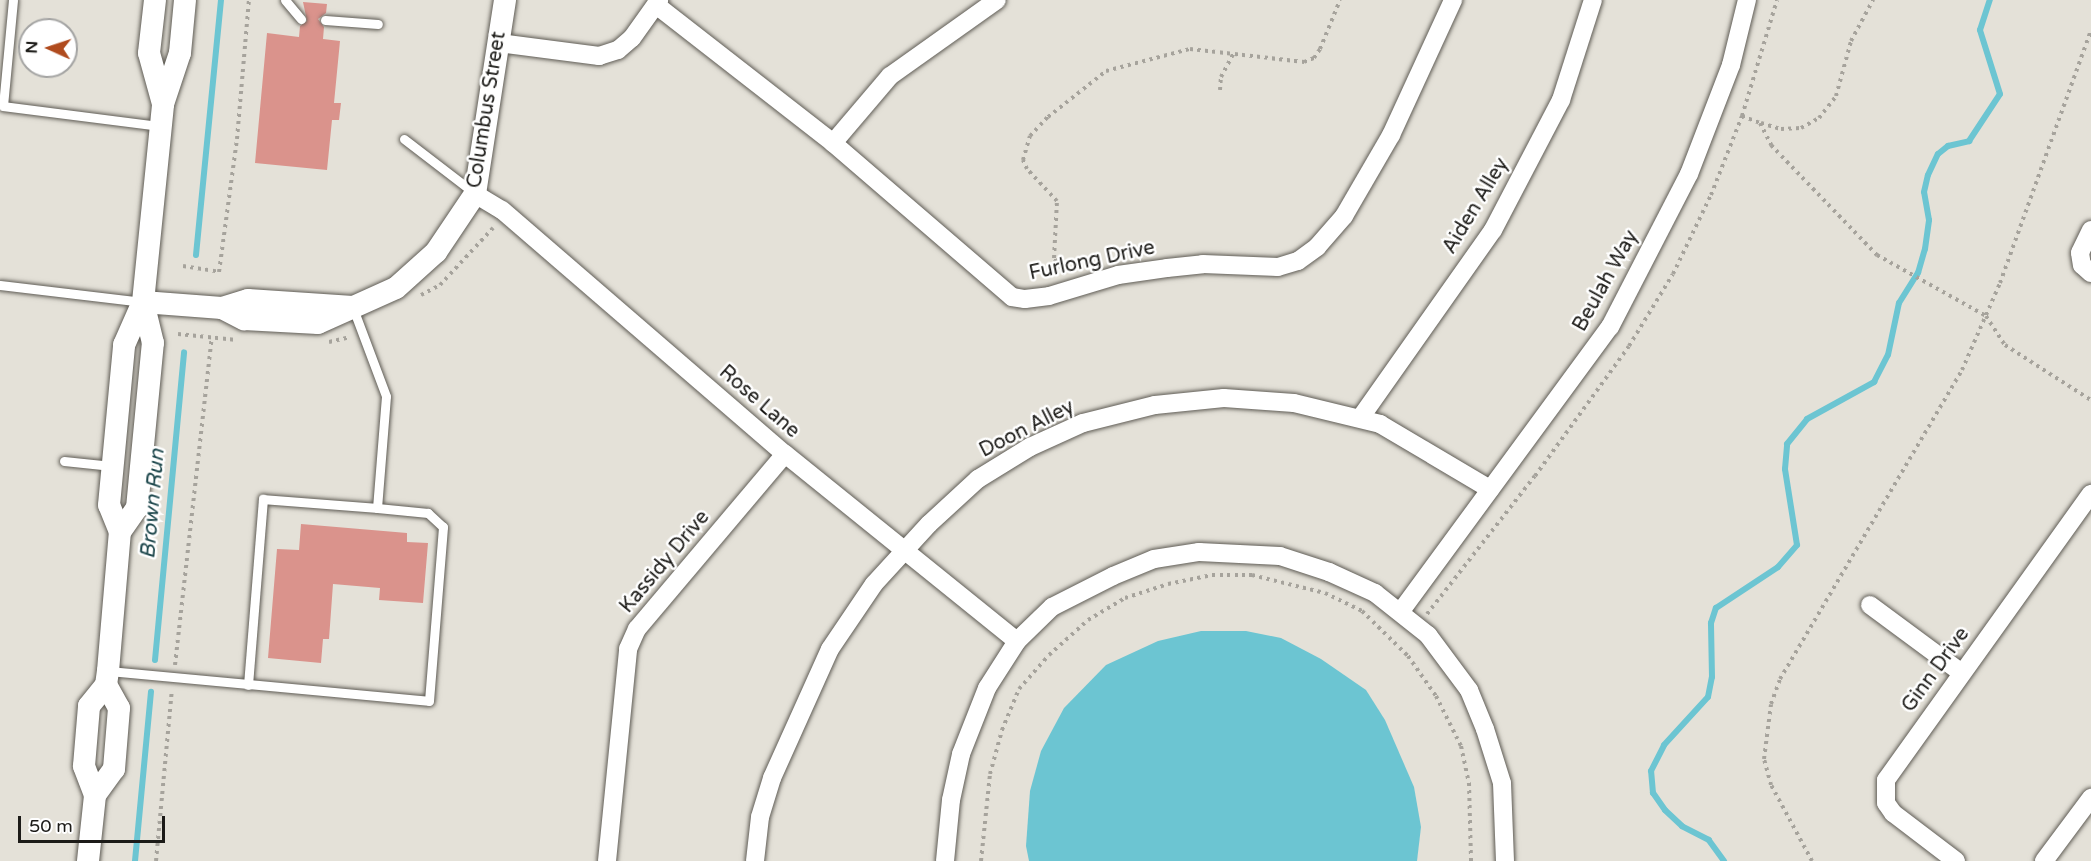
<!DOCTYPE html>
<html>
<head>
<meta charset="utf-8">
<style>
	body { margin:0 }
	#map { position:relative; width:2091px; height:861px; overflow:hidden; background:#e4e1d8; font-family:"Varela Round",sans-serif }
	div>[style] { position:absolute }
	.water>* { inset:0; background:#6cc5d2 }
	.stream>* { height:6px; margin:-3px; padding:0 3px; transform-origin:3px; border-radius:3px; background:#6cc5d2 }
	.building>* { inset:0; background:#da938c }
	.path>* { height:4px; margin-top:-2px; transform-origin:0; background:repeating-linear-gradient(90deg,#a6a39c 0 3px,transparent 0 7.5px) }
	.roads { filter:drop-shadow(0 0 2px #5f5c55) drop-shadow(0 0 2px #5f5c55) }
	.service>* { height:9px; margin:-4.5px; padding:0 4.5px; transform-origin:4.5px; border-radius:4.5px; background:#fff }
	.minor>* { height:18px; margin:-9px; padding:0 9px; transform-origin:9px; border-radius:9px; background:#fff }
	.tertiary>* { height:22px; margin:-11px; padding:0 11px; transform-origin:11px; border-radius:11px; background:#fff }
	span { translate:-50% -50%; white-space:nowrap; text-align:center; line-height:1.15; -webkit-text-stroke:5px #fff; paint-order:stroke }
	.street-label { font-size:20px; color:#1c1b18 }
	.water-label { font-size:21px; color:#1b454a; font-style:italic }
	.north { position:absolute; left:18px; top:18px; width:60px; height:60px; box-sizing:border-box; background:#fff; border:2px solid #a4a4a3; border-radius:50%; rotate:273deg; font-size:16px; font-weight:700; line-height:24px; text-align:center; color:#1c1b18 }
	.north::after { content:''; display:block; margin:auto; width:21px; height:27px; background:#b04b1e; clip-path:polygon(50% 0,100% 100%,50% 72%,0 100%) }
	.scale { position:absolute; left:18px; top:816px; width:147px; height:27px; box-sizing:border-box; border:3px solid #1c1b18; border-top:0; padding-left:8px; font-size:18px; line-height:21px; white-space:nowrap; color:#1c1b18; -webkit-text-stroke:4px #fff; paint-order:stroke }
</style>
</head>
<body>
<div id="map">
	<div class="water">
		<div style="clip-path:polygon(1201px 631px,1246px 631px,1281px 638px,1321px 659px,1366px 690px,1385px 720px,1414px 787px,1421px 827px,1417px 861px,1029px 861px,1026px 846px,1030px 791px,1041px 751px,1064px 708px,1106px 665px,1158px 641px)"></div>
	</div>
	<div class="stream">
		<div style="left:196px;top:255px;width:256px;rotate:-84.4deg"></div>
		<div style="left:155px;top:660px;width:309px;rotate:-84.6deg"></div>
		<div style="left:135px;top:861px;width:170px;rotate:-84.6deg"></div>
		<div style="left:1724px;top:861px;width:26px;rotate:-126deg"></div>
		<div style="left:1709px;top:840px;width:30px;rotate:-153deg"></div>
		<div style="left:1682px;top:826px;width:23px;rotate:-137deg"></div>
		<div style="left:1665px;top:810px;width:21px;rotate:-125deg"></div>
		<div style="left:1653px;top:793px;width:22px;rotate:-95deg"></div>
		<div style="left:1651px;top:771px;width:29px;rotate:-63deg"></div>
		<div style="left:1664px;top:745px;width:65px;rotate:-47.5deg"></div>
		<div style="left:1708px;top:697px;width:20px;rotate:-79deg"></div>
		<div style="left:1712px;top:677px;width:54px;rotate:-91.1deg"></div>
		<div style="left:1711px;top:623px;width:16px;rotate:-72deg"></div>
		<div style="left:1716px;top:608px;width:74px;rotate:-33.5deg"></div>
		<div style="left:1778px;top:567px;width:29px;rotate:-49deg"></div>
		<div style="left:1797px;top:545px;width:77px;rotate:-99deg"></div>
		<div style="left:1785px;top:469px;width:25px;rotate:-85deg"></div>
		<div style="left:1787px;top:444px;width:32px;rotate:-51deg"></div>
		<div style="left:1807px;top:419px;width:77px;rotate:-28.9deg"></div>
		<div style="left:1874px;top:382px;width:30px;rotate:-63deg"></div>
		<div style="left:1888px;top:355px;width:53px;rotate:-78.1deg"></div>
		<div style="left:1899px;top:303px;width:36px;rotate:-58deg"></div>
		<div style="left:1918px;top:273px;width:25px;rotate:-74deg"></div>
		<div style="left:1925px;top:249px;width:29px;rotate:-82deg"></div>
		<div style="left:1929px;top:220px;width:28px;rotate:-100deg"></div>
		<div style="left:1924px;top:192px;width:17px;rotate:-77deg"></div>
		<div style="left:1928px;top:175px;width:23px;rotate:-65deg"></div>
		<div style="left:1938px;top:154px;width:13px;rotate:-39deg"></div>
		<div style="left:1948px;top:146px;width:22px;rotate:-13deg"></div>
		<div style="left:1969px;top:141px;width:56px;rotate:-56.6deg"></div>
		<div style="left:2000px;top:94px;width:67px;rotate:-107.4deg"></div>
		<div style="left:1980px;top:30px;width:32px;rotate:-72deg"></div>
	</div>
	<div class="building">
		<div style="clip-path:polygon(303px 2px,327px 4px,326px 13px,318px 19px,324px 27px,323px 39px,340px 41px,334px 103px,341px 103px,339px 120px,332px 120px,327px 170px,255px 163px,267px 33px,299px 37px,300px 26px,307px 21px)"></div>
		<div style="clip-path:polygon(301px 524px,407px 533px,407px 542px,428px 543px,423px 603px,379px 600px,380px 588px,333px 584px,329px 639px,323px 639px,321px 663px,268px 658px,277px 549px,299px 550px)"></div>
	</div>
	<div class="path">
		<div style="left:1220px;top:90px;width:13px;rotate:-86deg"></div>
		<div style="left:1221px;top:77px;width:26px;rotate:-62deg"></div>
		<div style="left:1742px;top:116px;width:19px;rotate:21deg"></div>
		<div style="left:1760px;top:123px;width:25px;rotate:63deg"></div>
		<div style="left:1771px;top:145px;width:153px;rotate:46.1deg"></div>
		<div style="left:1877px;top:255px;width:125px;rotate:29.2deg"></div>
		<div style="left:1986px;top:316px;width:35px;rotate:57deg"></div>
		<div style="left:2005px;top:345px;width:102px;rotate:32.6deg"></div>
		<div style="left:1761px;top:123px;width:21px;rotate:17deg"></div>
		<div style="left:1781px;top:129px;width:20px;rotate:-3deg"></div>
		<div style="left:1801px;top:128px;width:21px;rotate:-29deg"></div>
		<div style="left:1819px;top:118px;width:28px;rotate:-52deg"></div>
		<div style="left:1836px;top:96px;width:57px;rotate:-74.7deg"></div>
		<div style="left:1851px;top:41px;width:47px;rotate:-61.8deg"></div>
		<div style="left:183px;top:266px;width:36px;rotate:9deg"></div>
		<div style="left:219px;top:272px;width:134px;rotate:-82.3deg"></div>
		<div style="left:237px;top:139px;width:140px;rotate:-85.1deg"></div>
		<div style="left:1065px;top:274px;width:19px;rotate:-125deg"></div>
		<div style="left:1054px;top:258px;width:57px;rotate:-87deg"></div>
		<div style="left:1057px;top:201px;width:44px;rotate:-133.2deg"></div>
		<div style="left:1027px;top:169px;width:10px;rotate:-114deg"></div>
		<div style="left:1023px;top:160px;width:25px;rotate:-74deg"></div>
		<div style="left:1030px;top:136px;width:26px;rotate:-47deg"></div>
		<div style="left:1048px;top:117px;width:74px;rotate:-38.4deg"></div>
		<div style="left:1106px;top:71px;width:87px;rotate:-14.7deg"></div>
		<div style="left:1190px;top:49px;width:115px;rotate:6.5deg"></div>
		<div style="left:1304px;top:62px;width:11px;rotate:-22deg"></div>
		<div style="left:1314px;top:58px;width:11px;rotate:-56deg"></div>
		<div style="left:1320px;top:49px;width:53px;rotate:-67.8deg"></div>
		<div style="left:421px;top:295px;width:21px;rotate:-28deg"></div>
		<div style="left:440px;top:285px;width:78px;rotate:-47.1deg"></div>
		<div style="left:178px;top:334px;width:59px;rotate:5.8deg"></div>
		<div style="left:329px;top:342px;width:22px;rotate:-13deg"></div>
		<div style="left:1427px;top:614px;width:175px;rotate:-52deg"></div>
		<div style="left:1535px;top:476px;width:160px;rotate:-54.1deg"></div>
		<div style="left:1629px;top:346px;width:84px;rotate:-58.6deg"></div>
		<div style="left:1673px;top:274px;width:88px;rotate:-64.3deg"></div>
		<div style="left:1711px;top:195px;width:85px;rotate:-68.6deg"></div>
		<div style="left:1742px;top:116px;width:121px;rotate:-73.2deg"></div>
		<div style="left:175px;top:665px;width:330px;rotate:-83.6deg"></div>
		<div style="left:156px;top:861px;width:172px;rotate:-84.7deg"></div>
		<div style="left:981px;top:861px;width:87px;rotate:-84.1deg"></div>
		<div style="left:990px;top:774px;width:46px;rotate:-74.7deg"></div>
		<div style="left:1002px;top:730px;width:44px;rotate:-67.5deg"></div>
		<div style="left:1019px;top:689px;width:45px;rotate:-48.6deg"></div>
		<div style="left:1049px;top:655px;width:52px;rotate:-41.9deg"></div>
		<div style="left:1088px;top:620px;width:43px;rotate:-30.7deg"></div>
		<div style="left:1125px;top:598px;width:45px;rotate:-18deg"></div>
		<div style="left:1168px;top:584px;width:45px;rotate:-11.6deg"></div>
		<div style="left:1212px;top:575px;width:40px"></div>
		<div style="left:1252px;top:575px;width:75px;rotate:13.9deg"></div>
		<div style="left:1325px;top:593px;width:41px;rotate:25.9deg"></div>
		<div style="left:1362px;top:611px;width:64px;rotate:44.4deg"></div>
		<div style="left:1408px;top:656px;width:49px;rotate:55deg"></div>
		<div style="left:1436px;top:696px;width:56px;rotate:63.4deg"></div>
		<div style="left:1461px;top:746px;width:38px;rotate:78deg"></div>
		<div style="left:1469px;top:783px;width:78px;rotate:88.5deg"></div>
		<div style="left:1812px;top:861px;width:86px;rotate:-118.3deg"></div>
		<div style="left:1771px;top:785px;width:27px;rotate:-105deg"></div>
		<div style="left:1764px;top:759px;width:55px;rotate:-82.7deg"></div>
		<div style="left:1771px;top:704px;width:27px;rotate:-70deg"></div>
		<div style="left:1780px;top:679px;width:359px;rotate:-59.5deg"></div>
		<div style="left:1962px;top:370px;width:95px;rotate:-66.4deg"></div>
		<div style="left:2000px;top:283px;width:269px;rotate:-70.2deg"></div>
	</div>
	<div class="roads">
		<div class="service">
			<div style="left:13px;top:0;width:106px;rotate:95.4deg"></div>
			<div style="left:3px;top:106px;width:158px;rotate:7.3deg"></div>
			<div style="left:285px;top:0;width:25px;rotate:50deg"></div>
			<div style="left:325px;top:20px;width:53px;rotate:4.3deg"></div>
			<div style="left:404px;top:139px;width:87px;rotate:37.5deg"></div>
			<div style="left:0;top:285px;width:144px;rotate:6.8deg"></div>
			<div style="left:64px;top:461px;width:48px;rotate:5.9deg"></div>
			<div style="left:108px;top:671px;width:322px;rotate:5.3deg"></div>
			<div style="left:429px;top:701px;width:175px;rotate:-85.4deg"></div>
			<div style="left:443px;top:527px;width:21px;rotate:-137deg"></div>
			<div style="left:428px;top:513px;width:51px;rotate:-174.4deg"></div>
			<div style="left:377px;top:508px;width:112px;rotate:-85.4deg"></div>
			<div style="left:386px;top:396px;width:94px;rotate:-110.6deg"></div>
			<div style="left:248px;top:685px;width:187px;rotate:-85.4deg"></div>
			<div style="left:263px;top:499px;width:114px;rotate:4.5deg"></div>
		</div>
		<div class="minor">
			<div style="left:656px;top:5px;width:224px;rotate:37.9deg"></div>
			<div style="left:833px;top:143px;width:236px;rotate:40.7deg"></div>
			<div style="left:1012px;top:297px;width:13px;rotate:9deg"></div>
			<div style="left:1025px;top:299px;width:24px;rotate:-7deg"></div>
			<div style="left:1049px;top:296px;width:72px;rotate:-16.9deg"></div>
			<div style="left:1118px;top:275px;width:49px;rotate:-8.1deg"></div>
			<div style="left:1167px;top:268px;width:36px;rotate:-6deg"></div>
			<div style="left:1203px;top:264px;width:75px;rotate:2.3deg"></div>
			<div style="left:1278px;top:267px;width:21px;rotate:-17deg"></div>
			<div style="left:1298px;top:261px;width:24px;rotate:-36deg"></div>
			<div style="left:1317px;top:247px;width:41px;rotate:-48.9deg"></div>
			<div style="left:1344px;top:216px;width:94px;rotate:-59.9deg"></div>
			<div style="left:1391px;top:135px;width:149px;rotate:-65.3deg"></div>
			<div style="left:499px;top:43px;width:101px;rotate:7.4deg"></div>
			<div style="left:599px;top:56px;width:20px;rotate:-18deg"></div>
			<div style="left:618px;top:50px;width:18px;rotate:-41deg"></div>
			<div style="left:632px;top:38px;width:47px;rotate:-54.6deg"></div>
			<div style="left:833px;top:143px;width:88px;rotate:-49.6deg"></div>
			<div style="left:890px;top:76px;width:131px;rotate:-35.4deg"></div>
			<div style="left:475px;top:194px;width:31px;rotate:31deg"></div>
			<div style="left:502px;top:210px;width:374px;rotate:40.8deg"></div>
			<div style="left:785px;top:454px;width:298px;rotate:38.9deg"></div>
			<div style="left:2091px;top:230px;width:25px;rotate:116deg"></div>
			<div style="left:2080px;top:253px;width:12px;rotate:81deg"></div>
			<div style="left:2082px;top:265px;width:12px;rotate:42deg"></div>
			<div style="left:1361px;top:417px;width:229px;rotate:-54.8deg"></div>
			<div style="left:1493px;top:230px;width:147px;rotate:-62.4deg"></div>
			<div style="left:1561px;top:100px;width:105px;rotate:-72.3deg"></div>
			<div style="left:1870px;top:605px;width:114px;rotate:36.5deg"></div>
			<div style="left:1401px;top:611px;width:353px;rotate:-53.7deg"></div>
			<div style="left:1610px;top:327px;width:172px;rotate:-62.7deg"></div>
			<div style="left:1689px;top:174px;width:117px;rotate:-68.9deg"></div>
			<div style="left:1731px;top:65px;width:67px;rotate:-76.2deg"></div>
			<div style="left:607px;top:861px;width:213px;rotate:-84.3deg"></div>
			<div style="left:628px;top:649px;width:22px;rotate:-66deg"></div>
			<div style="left:637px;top:629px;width:229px;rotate:-49.8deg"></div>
			<div style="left:755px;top:861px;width:44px;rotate:-83.5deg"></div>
			<div style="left:760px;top:817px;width:41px;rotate:-72.9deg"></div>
			<div style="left:772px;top:778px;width:141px;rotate:-65.8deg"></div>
			<div style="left:830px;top:649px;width:78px;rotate:-55.9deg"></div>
			<div style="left:874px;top:584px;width:81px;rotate:-47.5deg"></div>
			<div style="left:929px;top:524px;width:67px;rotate:-42.6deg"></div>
			<div style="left:978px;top:479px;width:61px;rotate:-31.6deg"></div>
			<div style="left:1030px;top:447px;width:58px;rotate:-24.4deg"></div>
			<div style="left:1083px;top:423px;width:74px;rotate:-14deg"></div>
			<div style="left:1155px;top:405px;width:69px;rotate:-5.8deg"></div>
			<div style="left:1224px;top:398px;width:70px;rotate:4.1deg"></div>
			<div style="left:1294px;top:403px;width:89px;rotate:13.7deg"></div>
			<div style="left:1380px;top:424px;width:128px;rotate:30.6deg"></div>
			<div style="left:945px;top:861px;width:61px;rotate:-84.4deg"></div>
			<div style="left:951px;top:800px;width:47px;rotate:-77.7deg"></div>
			<div style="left:961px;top:754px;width:71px;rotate:-68.5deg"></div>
			<div style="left:987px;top:688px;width:56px;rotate:-57.4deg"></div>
			<div style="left:1017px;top:641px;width:49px;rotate:-44.2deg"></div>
			<div style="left:1052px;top:607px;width:68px;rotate:-26.9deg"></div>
			<div style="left:1113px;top:576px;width:44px;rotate:-22.5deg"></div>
			<div style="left:1154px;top:559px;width:46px;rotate:-8.8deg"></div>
			<div style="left:1199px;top:552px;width:81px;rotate:2.8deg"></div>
			<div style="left:1280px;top:556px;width:52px;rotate:18.1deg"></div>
			<div style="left:1329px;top:572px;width:51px;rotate:24.5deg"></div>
			<div style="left:1375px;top:593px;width:68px;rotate:38.4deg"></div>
			<div style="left:1428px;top:635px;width:69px;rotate:53.3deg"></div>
			<div style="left:1469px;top:690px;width:42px;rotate:67.7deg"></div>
			<div style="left:1485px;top:729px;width:57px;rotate:72.5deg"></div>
			<div style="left:1502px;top:783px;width:78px;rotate:87.8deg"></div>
			<div style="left:1956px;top:861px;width:79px;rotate:-142.7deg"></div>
			<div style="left:1893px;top:813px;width:12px;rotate:-125deg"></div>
			<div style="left:1886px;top:803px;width:23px;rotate:-90deg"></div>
			<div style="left:1886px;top:780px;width:352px;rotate:-54.4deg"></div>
			<div style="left:2044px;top:861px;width:79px;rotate:-53.3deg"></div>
		</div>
		<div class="tertiary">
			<div style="left:155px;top:0;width:53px;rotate:96.5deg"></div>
			<div style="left:149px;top:53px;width:53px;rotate:74.6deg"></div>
			<div style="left:143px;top:302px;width:79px;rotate:4.3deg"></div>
			<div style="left:222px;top:308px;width:27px;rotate:-17deg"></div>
			<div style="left:248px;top:300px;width:105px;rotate:3.8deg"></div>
			<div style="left:222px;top:308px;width:25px;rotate:27deg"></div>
			<div style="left:244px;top:319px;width:74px;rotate:3.1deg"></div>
			<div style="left:318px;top:323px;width:85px;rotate:-24.2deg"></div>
			<div style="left:396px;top:288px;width:54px;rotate:-42deg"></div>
			<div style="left:436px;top:252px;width:70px;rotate:-56.1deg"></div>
			<div style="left:475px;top:194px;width:196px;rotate:-81.2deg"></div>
			<div style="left:120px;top:532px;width:29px;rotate:-55deg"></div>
			<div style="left:137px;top:508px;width:166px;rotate:-84.5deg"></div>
			<div style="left:153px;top:343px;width:42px;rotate:-103.7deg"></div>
			<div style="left:95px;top:795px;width:32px;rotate:-54deg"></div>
			<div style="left:114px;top:769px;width:61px;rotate:-85.3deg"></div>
			<div style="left:119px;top:708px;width:26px;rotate:-119deg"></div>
			<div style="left:88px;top:861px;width:66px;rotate:-83.9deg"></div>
			<div style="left:95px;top:795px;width:31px;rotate:-111deg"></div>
			<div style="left:84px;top:766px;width:60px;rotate:-85.2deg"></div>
			<div style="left:89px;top:706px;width:27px;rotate:-51deg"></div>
			<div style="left:106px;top:685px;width:14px;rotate:-82deg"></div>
			<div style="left:108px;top:671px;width:140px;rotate:-85.1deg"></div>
			<div style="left:120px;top:532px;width:29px;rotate:-112deg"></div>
			<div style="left:109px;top:505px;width:161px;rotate:-84.6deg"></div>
			<div style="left:124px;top:345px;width:47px;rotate:-66.2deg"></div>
			<div style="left:143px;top:302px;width:199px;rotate:-84.2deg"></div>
			<div style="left:163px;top:104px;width:54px;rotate:-71.6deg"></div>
			<div style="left:180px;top:53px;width:53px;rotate:-84.6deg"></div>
		</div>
	</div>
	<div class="street-label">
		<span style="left:487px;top:110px;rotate:-81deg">Columbus Street</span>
		<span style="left:1476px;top:206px;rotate:-59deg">Aiden Alley</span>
		<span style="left:1092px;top:261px;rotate:-12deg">Furlong Drive</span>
		<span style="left:1606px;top:281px;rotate:-61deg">Beulah Way</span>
		<span style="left:759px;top:402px;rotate:41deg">Rose Lane</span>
		<span style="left:1027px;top:429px;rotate:-27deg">Doon Alley</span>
		<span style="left:665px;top:562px;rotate:-50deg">Kassidy Drive</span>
		<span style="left:1936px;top:670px;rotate:-54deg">Ginn Drive</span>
	</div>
	<div class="water-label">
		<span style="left:153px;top:504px;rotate:-85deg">Brown Run</span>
	</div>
	<div class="north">N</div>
	<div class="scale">50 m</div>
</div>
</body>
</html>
